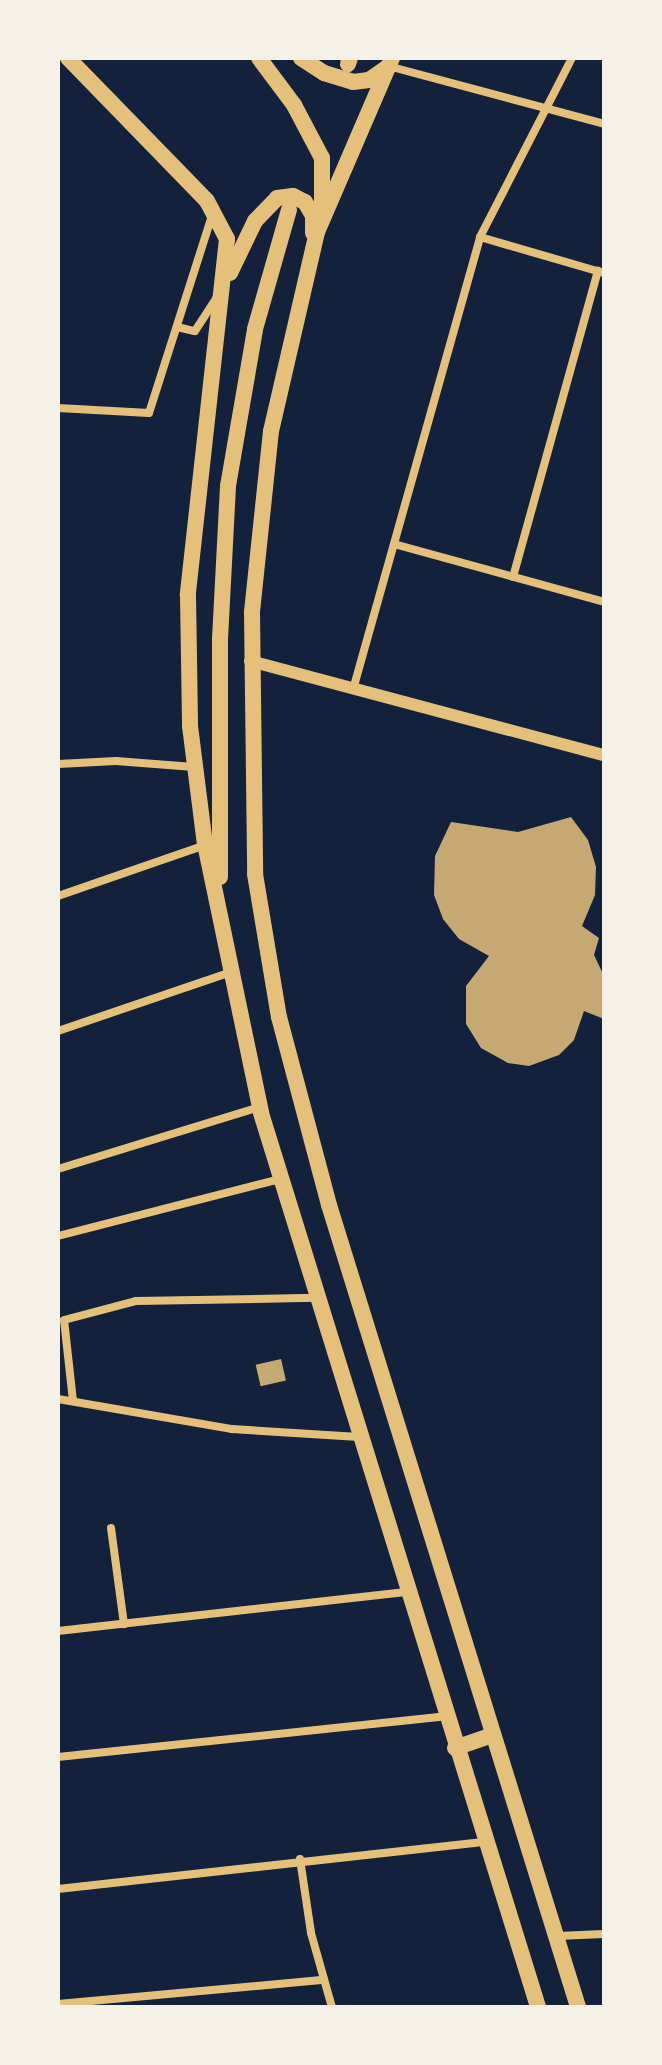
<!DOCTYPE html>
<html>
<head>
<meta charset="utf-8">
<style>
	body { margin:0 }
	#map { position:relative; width:662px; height:2065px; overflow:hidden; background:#14213d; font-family:"Sofia Sans Condensed",sans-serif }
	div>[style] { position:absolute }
	.building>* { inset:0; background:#c6a872; transform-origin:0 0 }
	.minor>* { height:8px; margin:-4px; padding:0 4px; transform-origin:4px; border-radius:4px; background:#e5c07b }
	.tertiary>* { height:12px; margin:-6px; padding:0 6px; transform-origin:6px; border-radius:6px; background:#e5c07b }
	.primary>* { height:16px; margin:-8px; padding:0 8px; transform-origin:8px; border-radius:8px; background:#e5c07b }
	span { translate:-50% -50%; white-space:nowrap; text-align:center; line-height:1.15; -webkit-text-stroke:7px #f6f1e7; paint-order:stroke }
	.frame { position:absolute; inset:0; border:60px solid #f6f1e7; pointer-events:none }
</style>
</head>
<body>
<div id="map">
	<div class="building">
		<div style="clip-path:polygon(571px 817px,588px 840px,596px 867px,595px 895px,582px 926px,599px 938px,594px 955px,604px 976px,604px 1019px,584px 1011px,574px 1040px,559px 1055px,529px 1066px,508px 1063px,481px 1048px,466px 1024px,466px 986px,489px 956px,459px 939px,443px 919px,434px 895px,435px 856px,451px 822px,518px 832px)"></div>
		<div style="left:281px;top:1359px;width:22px;height:26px;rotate:77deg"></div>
	</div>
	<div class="minor">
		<div style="left:388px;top:66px;width:224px;rotate:15deg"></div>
		<div style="left:480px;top:237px;width:129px;rotate:16.2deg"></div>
		<div style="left:177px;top:327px;width:18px;rotate:13deg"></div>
		<div style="left:195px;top:331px;width:44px;rotate:-57deg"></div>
		<div style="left:58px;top:408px;width:91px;rotate:3.1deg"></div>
		<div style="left:149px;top:413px;width:208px;rotate:-72.3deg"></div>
		<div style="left:394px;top:544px;width:218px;rotate:15.4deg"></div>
		<div style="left:513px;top:577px;width:318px;rotate:-74.5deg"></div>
		<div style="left:354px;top:686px;width:466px;rotate:-74.3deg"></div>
		<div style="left:480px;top:237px;width:201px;rotate:-62.8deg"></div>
		<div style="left:58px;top:764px;width:58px;rotate:-3deg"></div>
		<div style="left:116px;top:761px;width:78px;rotate:4.4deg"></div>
		<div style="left:58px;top:896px;width:156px;rotate:-19.1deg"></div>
		<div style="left:58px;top:1031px;width:183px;rotate:-18.8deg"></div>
		<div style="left:58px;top:1169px;width:211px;rotate:-17.1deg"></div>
		<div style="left:58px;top:1236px;width:229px;rotate:-14.4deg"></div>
		<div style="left:58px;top:1399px;width:177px;rotate:9.8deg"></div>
		<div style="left:232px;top:1429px;width:127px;rotate:3.6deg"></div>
		<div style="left:73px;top:1401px;width:81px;rotate:-96.3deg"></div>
		<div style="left:64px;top:1320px;width:74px;rotate:-14.8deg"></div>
		<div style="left:136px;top:1301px;width:180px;rotate:-1deg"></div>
		<div style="left:111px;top:1528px;width:97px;rotate:82.3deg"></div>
		<div style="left:58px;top:1631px;width:350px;rotate:-6.4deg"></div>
		<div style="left:58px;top:1757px;width:390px;rotate:-6deg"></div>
		<div style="left:300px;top:1859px;width:75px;rotate:81.5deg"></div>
		<div style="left:311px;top:1933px;width:77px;rotate:74.2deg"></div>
		<div style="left:58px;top:1889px;width:430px;rotate:-6.3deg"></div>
		<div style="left:557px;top:1936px;width:47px;rotate:-2.4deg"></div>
		<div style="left:58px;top:2004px;width:267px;rotate:-5.2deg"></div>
	</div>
	<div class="tertiary">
		<div style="left:250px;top:661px;width:366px;rotate:14.9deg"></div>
	</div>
	<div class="primary">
		<div style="left:68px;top:58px;width:199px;rotate:45.8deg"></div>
		<div style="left:207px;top:201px;width:43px;rotate:62.2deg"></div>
		<div style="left:227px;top:239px;width:358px;rotate:96.3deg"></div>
		<div style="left:188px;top:595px;width:131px;rotate:89.1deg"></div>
		<div style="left:190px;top:726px;width:119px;rotate:82.8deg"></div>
		<div style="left:205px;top:844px;width:275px;rotate:78.2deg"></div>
		<div style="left:261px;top:1113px;width:936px;rotate:72.78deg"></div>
		<div style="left:259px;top:58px;width:59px;rotate:53.3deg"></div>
		<div style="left:294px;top:105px;width:60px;rotate:62.2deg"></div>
		<div style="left:322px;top:158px;width:44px;rotate:90deg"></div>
		<div style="left:301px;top:58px;width:27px;rotate:33deg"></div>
		<div style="left:324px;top:73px;width:30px;rotate:17deg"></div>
		<div style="left:353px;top:82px;width:16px;rotate:-7deg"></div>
		<div style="left:369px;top:80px;width:21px;rotate:-35deg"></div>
		<div style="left:392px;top:58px;width:189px;rotate:113.3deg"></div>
		<div style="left:317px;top:232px;width:204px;rotate:103deg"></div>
		<div style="left:271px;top:431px;width:183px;rotate:96deg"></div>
		<div style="left:252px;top:613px;width:261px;rotate:89.3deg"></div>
		<div style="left:255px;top:874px;width:145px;rotate:80.5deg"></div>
		<div style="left:279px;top:1017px;width:195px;rotate:75.1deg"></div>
		<div style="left:329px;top:1205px;width:840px;rotate:72.75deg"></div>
		<div style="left:348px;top:64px;width:6px;rotate:-72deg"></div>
		<div style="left:230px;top:273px;width:58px;rotate:-64.3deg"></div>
		<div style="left:255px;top:221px;width:32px;rotate:-46deg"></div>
		<div style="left:277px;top:198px;width:16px;rotate:-7deg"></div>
		<div style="left:293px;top:196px;width:13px;rotate:27deg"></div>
		<div style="left:305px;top:202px;width:16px;rotate:60deg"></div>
		<div style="left:313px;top:216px;width:17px;rotate:90deg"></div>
		<div style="left:220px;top:877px;width:238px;rotate:-90deg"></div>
		<div style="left:220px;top:639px;width:153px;rotate:-87deg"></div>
		<div style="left:228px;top:486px;width:159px;rotate:-80.2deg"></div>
		<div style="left:255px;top:329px;width:124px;rotate:-74.1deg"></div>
		<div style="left:455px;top:1748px;width:39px;rotate:-19deg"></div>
	</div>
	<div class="frame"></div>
</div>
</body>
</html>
